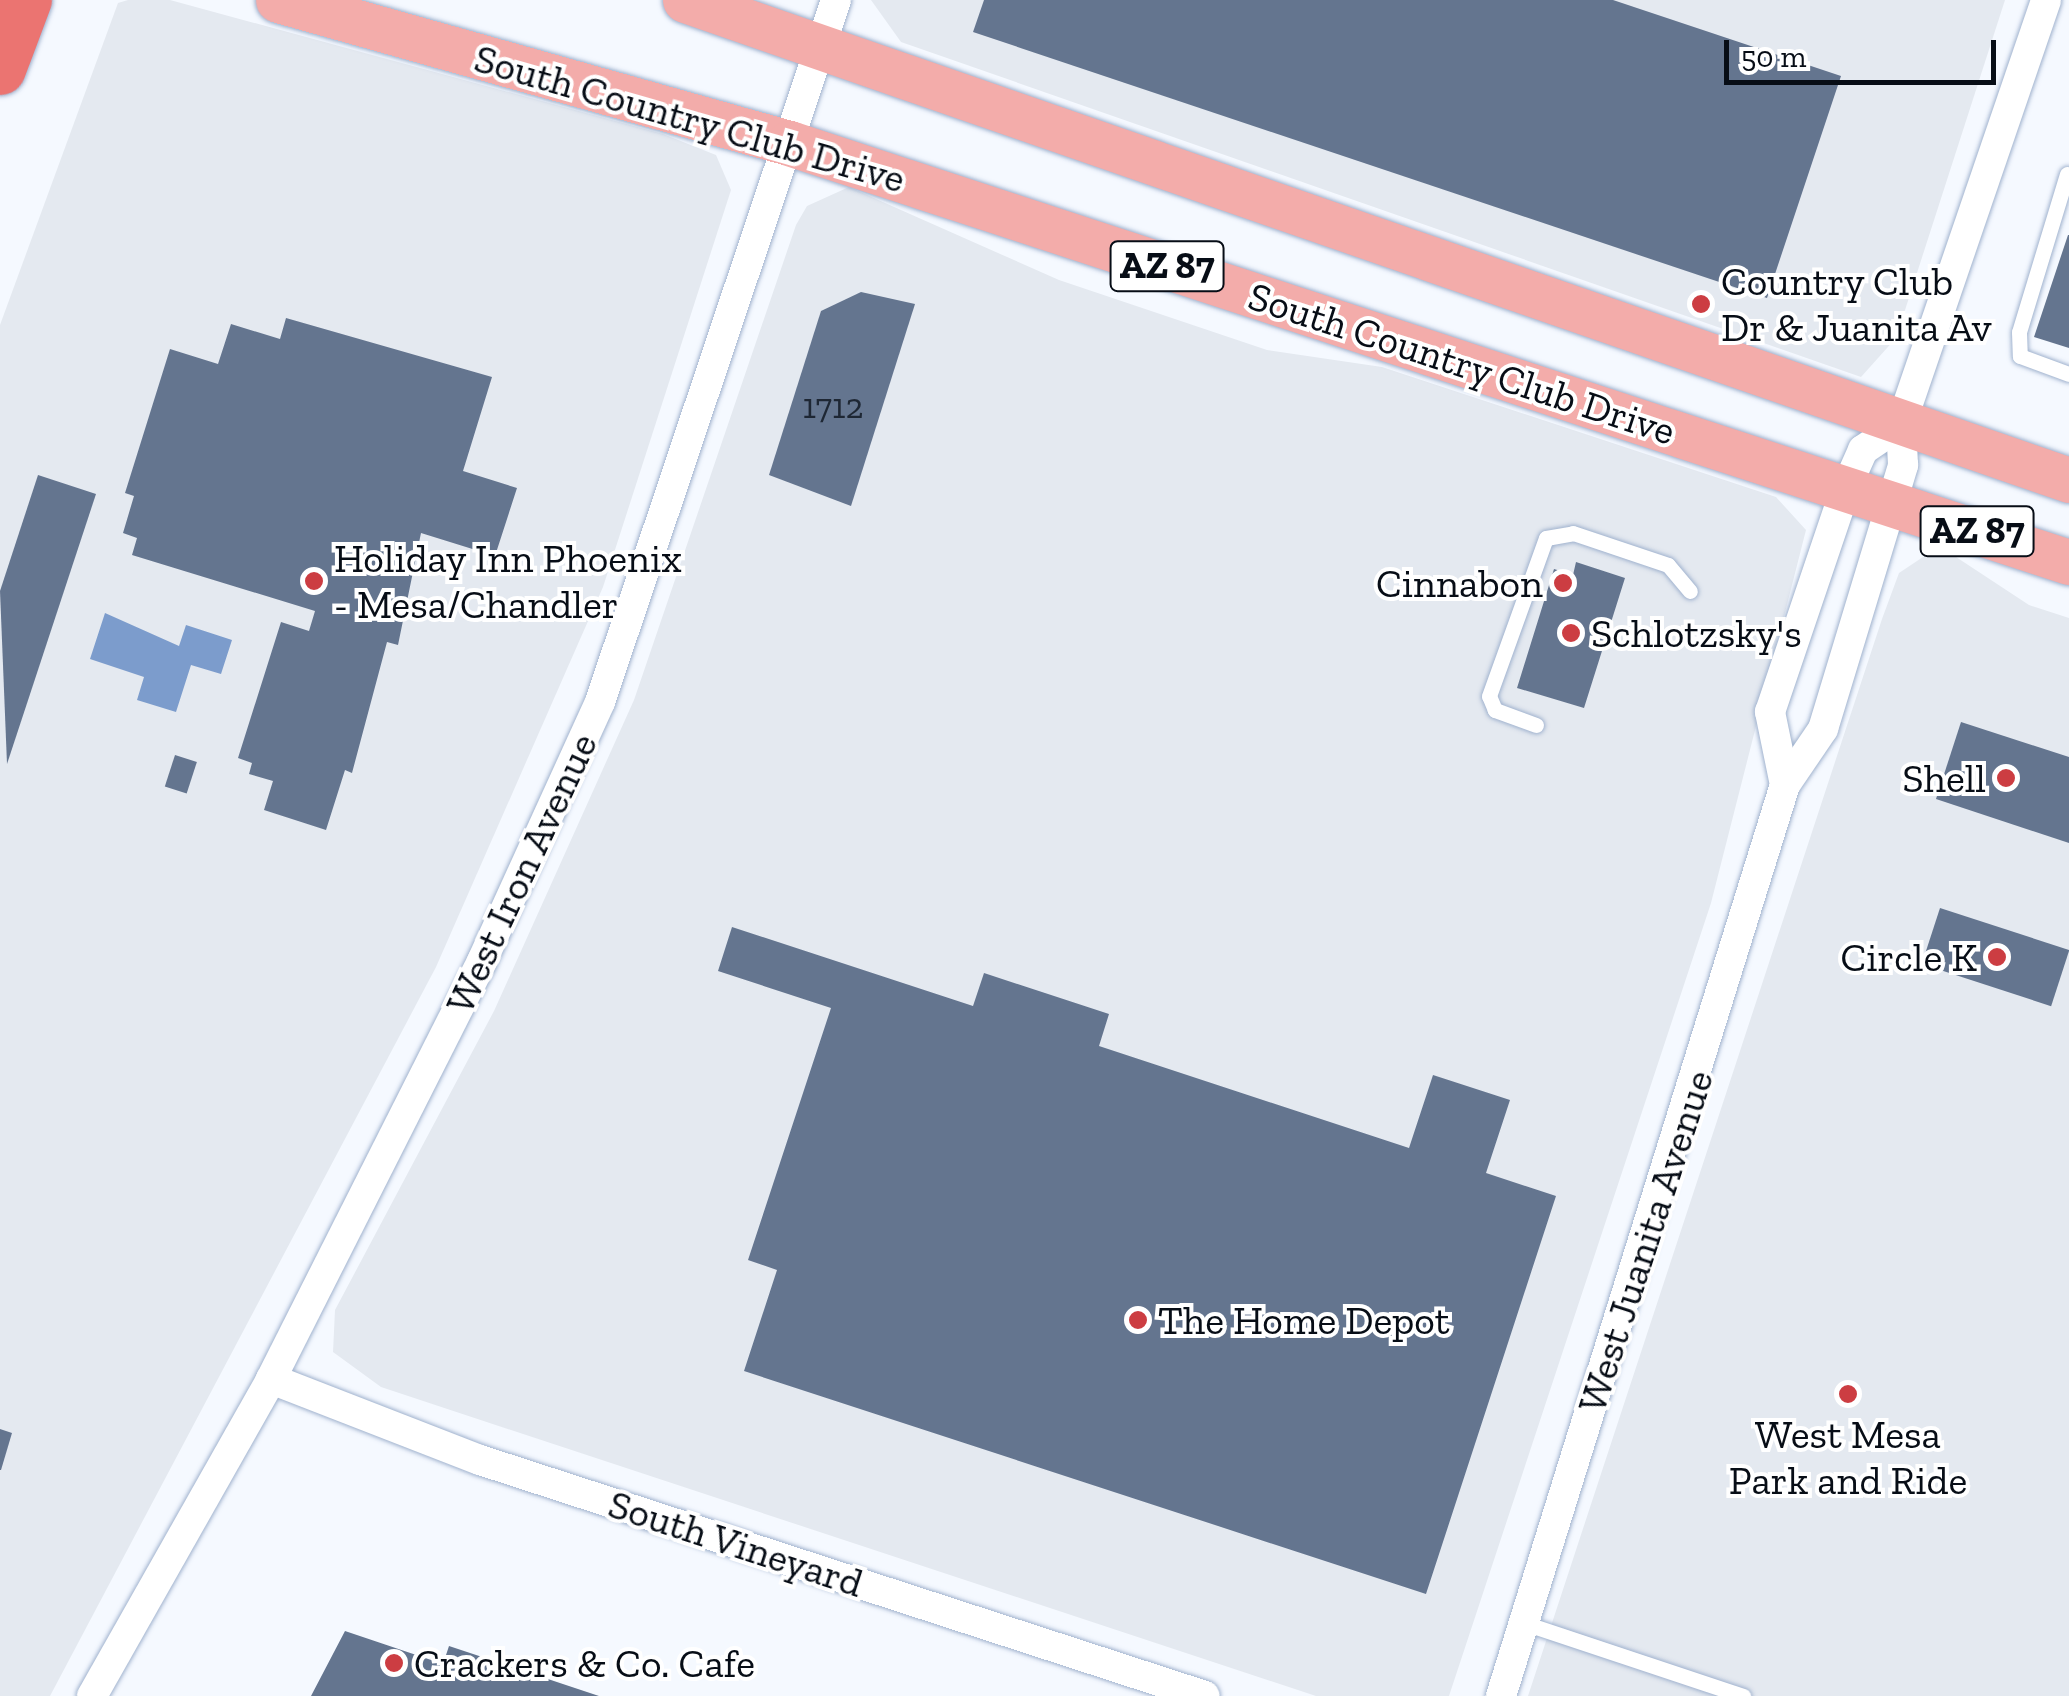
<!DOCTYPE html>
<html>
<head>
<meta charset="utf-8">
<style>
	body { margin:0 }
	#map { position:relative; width:2069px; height:1696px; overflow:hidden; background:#f5f9ff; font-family:"Zilla Slab",serif }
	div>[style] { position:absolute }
	.built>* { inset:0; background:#e4e9f0 }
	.water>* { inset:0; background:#7c9ccc }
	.building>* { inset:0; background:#64758f; transform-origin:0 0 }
	.roads { filter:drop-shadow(0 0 2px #a0b2ce) drop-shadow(0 0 2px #a0b2ce) }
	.service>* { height:15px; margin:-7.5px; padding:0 7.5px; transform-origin:7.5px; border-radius:7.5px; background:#fff }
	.minor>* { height:30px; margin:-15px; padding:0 15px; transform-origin:15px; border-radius:15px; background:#fff }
	.primary>* { height:45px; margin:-22.5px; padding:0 22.5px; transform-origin:22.5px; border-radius:22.5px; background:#f3acaa }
	.motorway>* { height:52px; margin:-26px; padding:0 26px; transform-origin:26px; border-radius:26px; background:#eb7471 }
	.dots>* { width:28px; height:28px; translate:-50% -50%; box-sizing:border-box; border:5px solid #fff; border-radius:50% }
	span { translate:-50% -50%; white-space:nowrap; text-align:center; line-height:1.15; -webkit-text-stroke:8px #fff; paint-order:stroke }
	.number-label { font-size:35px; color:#1e2734 }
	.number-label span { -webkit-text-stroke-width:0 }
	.shield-label span { padding:2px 8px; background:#fff; border:2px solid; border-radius:8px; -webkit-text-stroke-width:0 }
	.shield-label { font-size:38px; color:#070d16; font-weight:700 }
	.street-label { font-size:40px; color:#070d16 }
	.poi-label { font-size:40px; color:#070d16 }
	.left { translate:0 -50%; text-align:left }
	.right { translate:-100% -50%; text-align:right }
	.scale { position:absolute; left:1724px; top:40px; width:272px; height:45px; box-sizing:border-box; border:5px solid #070d16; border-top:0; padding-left:12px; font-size:30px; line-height:35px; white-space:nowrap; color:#070d16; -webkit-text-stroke:8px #fff; paint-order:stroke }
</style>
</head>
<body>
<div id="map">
	<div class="built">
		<div style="clip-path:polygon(128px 0,170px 0,663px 134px,716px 155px,731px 190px,603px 587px,436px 967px,50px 1696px,0 1696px,0 325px,118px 3px)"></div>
		<div style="clip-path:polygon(871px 0,2005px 0,1896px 338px,1861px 377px,901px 42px)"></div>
		<div style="clip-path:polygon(849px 187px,1059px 280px,1267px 350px,1382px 367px,1776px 497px,1806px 530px,1711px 903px,1449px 1696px,1316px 1696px,381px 1387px,333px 1352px,335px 1310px,494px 1011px,634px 700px,796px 225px,807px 206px)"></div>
		<div style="clip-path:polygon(1926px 555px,1953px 555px,2029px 605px,2069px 618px,2069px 1696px,1528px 1696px,1882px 619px,1899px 573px)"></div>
	</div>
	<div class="water">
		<div style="clip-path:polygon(105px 613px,179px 646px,186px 625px,232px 640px,221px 674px,191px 665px,176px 712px,137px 700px,144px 677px,90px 659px)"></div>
	</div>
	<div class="building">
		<div style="clip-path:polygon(984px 0,1613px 0,1841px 76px,1767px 298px,973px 32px)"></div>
		<div style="clip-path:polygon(2068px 235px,2069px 235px,2069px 348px,2034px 337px)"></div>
		<div style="clip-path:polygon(861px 292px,915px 304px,851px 506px,769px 475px,821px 311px)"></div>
		<div style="clip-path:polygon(286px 318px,492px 377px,463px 471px,517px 488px,495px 556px,421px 533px,398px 645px,387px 642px,352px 773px,345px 770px,326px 830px,264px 810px,273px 781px,249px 774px,252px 763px,238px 758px,281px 622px,309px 631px,315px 611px,132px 555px,137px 538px,123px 533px,134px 496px,125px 493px,170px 349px,218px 364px,231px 324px,280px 339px)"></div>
		<div style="clip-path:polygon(38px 475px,96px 494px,7px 764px,0 591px)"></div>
		<div style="clip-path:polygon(1576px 562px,1625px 578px,1584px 708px,1517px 688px,1554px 569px,1573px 575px)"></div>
		<div style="clip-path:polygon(1961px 722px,2069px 757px,2069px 843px,1936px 799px)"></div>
		<div style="left:175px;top:755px;width:23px;height:33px;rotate:18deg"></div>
		<div style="left:1940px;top:908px;width:136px;height:59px;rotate:18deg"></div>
		<div style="clip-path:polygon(732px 927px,973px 1006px,984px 973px,1109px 1014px,1099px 1046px,1409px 1148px,1433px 1075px,1510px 1100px,1486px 1173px,1556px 1196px,1426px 1594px,744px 1371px,777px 1270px,748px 1260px,831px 1008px,718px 971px)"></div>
		<div style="clip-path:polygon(0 1429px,12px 1433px,1px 1470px,0 1470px)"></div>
		<div style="clip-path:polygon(345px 1631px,443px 1664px,449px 1646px,599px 1696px,311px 1696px)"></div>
	</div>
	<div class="roads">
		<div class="service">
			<div style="left:2067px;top:174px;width:165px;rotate:106.9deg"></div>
			<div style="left:2019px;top:332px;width:24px;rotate:88deg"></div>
			<div style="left:2020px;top:356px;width:52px;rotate:20.2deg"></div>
			<div style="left:1536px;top:725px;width:44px;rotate:-159.9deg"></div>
			<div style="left:1495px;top:710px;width:15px;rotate:-113deg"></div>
			<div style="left:1489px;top:696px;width:168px;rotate:-70.2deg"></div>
			<div style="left:1546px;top:538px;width:27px;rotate:-10deg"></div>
			<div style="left:1573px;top:533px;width:100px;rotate:18.6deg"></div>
			<div style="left:1668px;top:565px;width:34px;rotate:50deg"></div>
			<div style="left:1524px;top:1623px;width:231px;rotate:18.4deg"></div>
		</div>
		<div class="minor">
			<div style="left:1785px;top:785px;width:75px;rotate:-101.6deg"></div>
			<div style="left:1770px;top:712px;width:237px;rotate:-71.3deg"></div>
			<div style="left:1846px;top:488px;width:42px;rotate:-65.9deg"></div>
			<div style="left:1863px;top:450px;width:46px;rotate:-34.4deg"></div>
			<div style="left:271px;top:1379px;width:224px;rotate:21.2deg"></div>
			<div style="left:480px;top:1460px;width:762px;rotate:18.03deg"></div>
			<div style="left:92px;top:1696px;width:364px;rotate:-60.5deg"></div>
			<div style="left:271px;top:1379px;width:468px;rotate:-63.2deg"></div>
			<div style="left:482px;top:961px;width:285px;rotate:-65.5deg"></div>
			<div style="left:600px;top:702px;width:741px;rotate:-71.42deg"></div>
			<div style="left:1501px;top:1696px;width:954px;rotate:-72.69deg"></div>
			<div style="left:1785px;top:785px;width:68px;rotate:-55.8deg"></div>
			<div style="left:1823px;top:729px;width:276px;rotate:-73.1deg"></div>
			<div style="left:1903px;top:465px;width:41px;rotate:-92.8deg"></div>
			<div style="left:1901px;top:424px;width:448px;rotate:-71.1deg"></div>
		</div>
		<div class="primary">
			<div style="left:278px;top:0;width:531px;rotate:15.63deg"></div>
			<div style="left:789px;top:143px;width:1347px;rotate:18.13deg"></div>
			<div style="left:685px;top:0;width:1465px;rotate:19.13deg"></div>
		</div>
		<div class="motorway">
			<div style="left:0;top:69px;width:74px;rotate:-69.4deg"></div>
		</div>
	</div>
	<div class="dots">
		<div style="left:1701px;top:304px;background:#cc3d42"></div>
		<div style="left:314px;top:581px;background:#cc3d42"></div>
		<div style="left:1563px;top:583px;background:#cc3d42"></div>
		<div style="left:1571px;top:633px;background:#cc3d42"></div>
		<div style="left:2006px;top:778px;background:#cc3d42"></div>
		<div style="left:1997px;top:957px;background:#cc3d42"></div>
		<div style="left:1138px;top:1320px;background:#cc3d42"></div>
		<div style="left:1848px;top:1394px;background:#cc3d42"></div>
		<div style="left:394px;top:1663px;background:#cc3d42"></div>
	</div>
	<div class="number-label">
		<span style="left:833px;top:406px">1712</span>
	</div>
	<div class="shield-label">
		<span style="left:1167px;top:266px">AZ 87</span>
		<span style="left:1977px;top:531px">AZ 87</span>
	</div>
	<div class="street-label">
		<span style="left:690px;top:118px;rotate:16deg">South Country Club Drive</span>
		<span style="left:1462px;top:363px;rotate:18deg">South Country Club Drive</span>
		<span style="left:521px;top:873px;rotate:-65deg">West Iron Avenue</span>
		<span style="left:1645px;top:1241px;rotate:-72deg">West Juanita Avenue</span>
		<span style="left:736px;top:1543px;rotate:18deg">South Vineyard</span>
	</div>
	<div class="poi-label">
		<span class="left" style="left:1721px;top:304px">Country Club<br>Dr &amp; Juanita Av</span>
		<span class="left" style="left:334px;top:581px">Holiday Inn Phoenix<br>- Mesa/Chandler</span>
		<span class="right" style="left:1543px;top:583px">Cinnabon</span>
		<span class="left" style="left:1591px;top:633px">Schlotzsky's</span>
		<span class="right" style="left:1986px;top:778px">Shell</span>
		<span class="right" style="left:1977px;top:957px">Circle K</span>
		<span class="left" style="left:1158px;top:1320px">The Home Depot</span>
		<span style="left:1848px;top:1457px">West Mesa<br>Park and Ride</span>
		<span class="left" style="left:414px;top:1663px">Crackers &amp; Co. Cafe</span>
	</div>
	<div class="scale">50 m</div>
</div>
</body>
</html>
